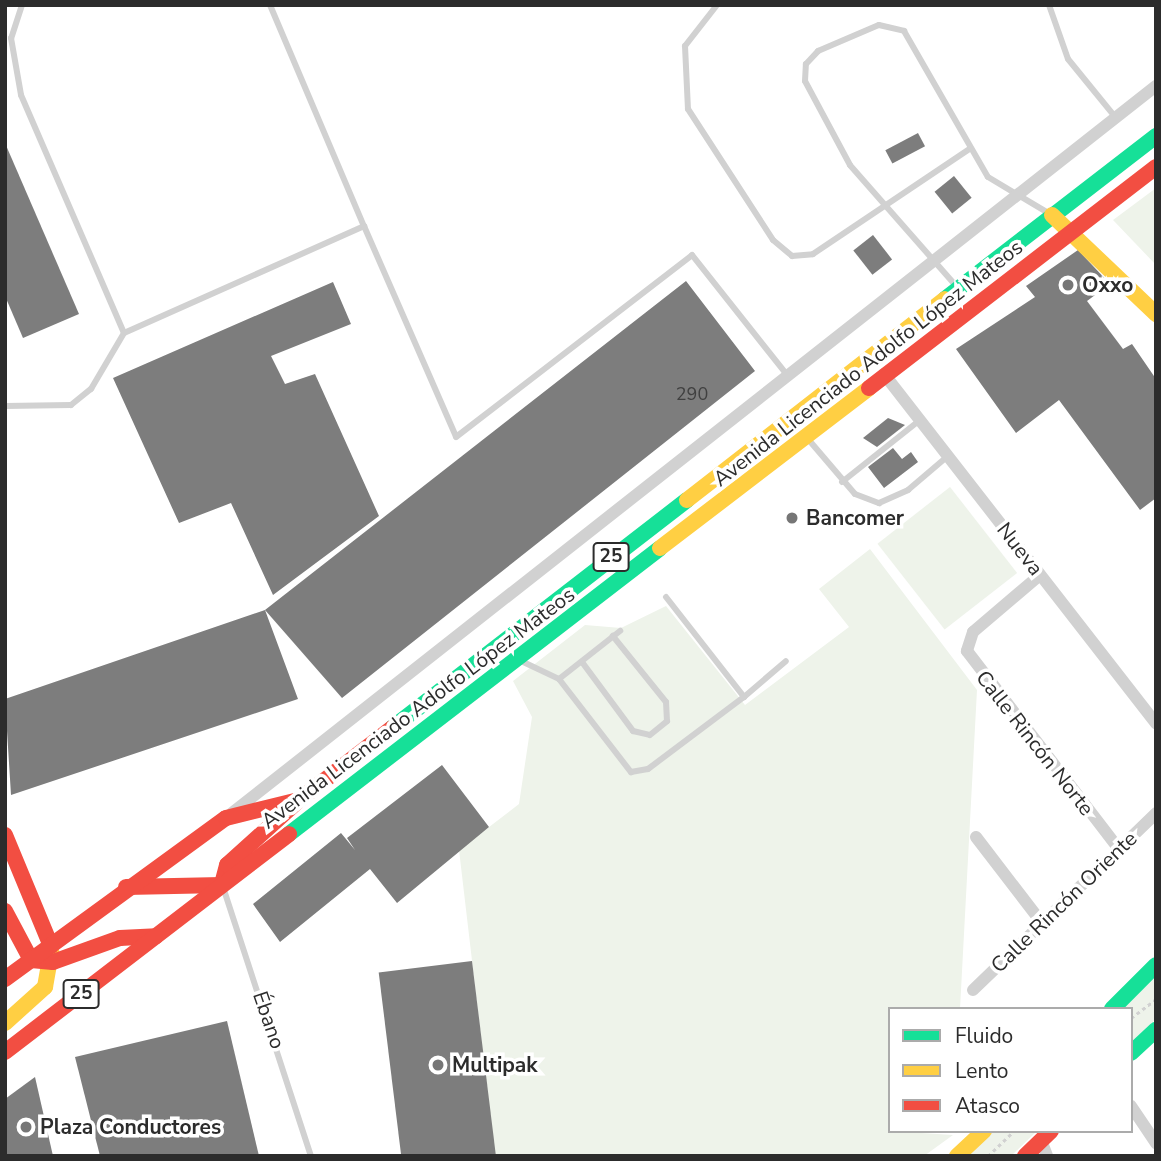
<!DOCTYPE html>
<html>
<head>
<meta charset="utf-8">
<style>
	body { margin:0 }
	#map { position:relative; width:1161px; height:1161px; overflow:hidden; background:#fff; font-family:"Nunito Sans",sans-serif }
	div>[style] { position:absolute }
	.green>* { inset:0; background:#eef3ea; transform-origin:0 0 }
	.building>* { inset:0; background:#7d7d7d; transform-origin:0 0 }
	.path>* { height:2.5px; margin-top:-1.25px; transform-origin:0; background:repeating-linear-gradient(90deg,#d1d1d1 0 3.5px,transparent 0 7px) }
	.lane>* { height:6px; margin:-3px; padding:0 3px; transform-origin:3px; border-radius:3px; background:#d1d1d1 }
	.street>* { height:12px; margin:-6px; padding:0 6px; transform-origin:6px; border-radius:6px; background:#d1d1d1 }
	.fast>* { height:16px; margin:-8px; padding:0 8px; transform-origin:8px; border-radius:8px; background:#16e098 }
	.slow>* { height:16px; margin:-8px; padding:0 8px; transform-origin:8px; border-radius:8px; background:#ffcf43 }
	.jam>* { height:16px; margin:-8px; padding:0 8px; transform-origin:8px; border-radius:8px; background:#f24e42 }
	.dots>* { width:19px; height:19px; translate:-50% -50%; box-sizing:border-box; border:4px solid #fff; border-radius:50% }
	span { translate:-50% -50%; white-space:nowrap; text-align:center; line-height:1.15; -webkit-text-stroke:7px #fff; paint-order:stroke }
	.number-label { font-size:18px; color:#404040 }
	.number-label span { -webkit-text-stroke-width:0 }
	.shield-label span { padding:2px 5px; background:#fff; border:2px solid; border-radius:5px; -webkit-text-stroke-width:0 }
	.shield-label { font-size:19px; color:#2c2c2c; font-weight:700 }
	.poi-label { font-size:21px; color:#2c2c2c; font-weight:700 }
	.left { translate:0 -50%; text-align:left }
	.street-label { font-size:21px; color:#2c2c2c }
	.frame { position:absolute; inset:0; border:7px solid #2c2c2c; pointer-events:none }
	.legend { position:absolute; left:888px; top:1007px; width:245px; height:126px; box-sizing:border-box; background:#fff; border:2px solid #ababab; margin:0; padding:9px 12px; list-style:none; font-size:21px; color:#2c2c2c }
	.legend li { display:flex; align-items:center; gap:14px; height:35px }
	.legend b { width:35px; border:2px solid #ababab }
</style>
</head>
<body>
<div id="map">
	<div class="green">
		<div style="clip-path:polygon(1156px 188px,1156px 265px,1113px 220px)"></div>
		<div style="left:950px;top:487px;width:109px;height:92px;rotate:52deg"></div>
		<div style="clip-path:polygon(870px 549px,977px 690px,960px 1009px,890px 1009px,890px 1131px,953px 1135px,924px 1156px,495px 1156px,459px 850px,519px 804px,532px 717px,513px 681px,585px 625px,621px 628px,666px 606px,745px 705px,849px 627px,819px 589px)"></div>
		<div style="clip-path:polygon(1156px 977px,1156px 1019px,1131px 1042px,1131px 1009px,1122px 1009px)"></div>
		<div style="clip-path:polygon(990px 1131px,1037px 1131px,1011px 1156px,964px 1156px)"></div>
	</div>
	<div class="building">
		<div style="left:918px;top:133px;width:15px;height:37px;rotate:62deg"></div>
		<div style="clip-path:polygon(5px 143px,79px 314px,23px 338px,5px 296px)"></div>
		<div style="left:954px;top:176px;width:28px;height:25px;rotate:51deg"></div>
		<div style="left:873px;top:235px;width:31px;height:25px;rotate:52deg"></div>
		<div style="clip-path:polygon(1078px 250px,1110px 284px,1087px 301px,1123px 349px,1132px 344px,1156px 379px,1156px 498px,1140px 510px,1059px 400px,1016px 433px,956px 349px,1035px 297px,1026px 286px)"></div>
		<div style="clip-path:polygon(686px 281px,755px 371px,342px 698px,265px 610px,298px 699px,11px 795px,5px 699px,265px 610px)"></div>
		<div style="clip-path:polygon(333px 282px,351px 324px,271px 356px,285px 384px,315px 374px,379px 516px,273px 595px,231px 503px,179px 523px,113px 378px)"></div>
		<div style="clip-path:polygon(888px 418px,905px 425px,877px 447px,863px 438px)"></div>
		<div style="clip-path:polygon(893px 448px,902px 459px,911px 452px,918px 462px,884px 488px,868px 467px)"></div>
		<div style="clip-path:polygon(442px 765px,489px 827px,397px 903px,370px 869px,280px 942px,253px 904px,341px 833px,355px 850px,347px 838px)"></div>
		<div style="left:472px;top:961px;width:196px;height:94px;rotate:83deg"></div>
		<div style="clip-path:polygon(227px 1021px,259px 1156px,100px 1156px,75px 1057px)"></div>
		<div style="clip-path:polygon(35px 1077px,53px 1156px,5px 1156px,5px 1099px)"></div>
	</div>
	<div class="path">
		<div style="left:1131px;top:1018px;width:31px;rotate:-37deg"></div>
		<div style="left:988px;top:1156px;width:36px;rotate:-44deg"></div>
	</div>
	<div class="lane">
		<div style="left:22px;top:5px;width:35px;rotate:108deg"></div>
		<div style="left:11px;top:38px;width:58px;rotate:80deg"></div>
		<div style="left:21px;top:95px;width:259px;rotate:66.6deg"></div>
		<div style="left:270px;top:5px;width:240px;rotate:67deg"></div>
		<div style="left:717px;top:5px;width:52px;rotate:128deg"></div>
		<div style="left:685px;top:46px;width:63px;rotate:87.3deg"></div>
		<div style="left:688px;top:109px;width:156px;rotate:57deg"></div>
		<div style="left:773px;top:240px;width:25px;rotate:40deg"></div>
		<div style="left:792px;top:256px;width:21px;rotate:-5deg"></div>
		<div style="left:813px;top:254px;width:188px;rotate:-33.9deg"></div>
		<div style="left:1049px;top:5px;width:57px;rotate:70.6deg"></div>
		<div style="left:1068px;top:59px;width:76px;rotate:50.9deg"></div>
		<div style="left:957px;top:287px;width:162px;rotate:-131.3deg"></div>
		<div style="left:850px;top:165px;width:95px;rotate:-118.2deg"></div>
		<div style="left:805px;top:81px;width:17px;rotate:-87deg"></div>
		<div style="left:806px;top:64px;width:18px;rotate:-47deg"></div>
		<div style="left:818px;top:51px;width:66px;rotate:-23.1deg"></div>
		<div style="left:879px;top:25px;width:26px;rotate:13deg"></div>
		<div style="left:904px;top:31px;width:168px;rotate:60.1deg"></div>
		<div style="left:988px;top:177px;width:72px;rotate:30.8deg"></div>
		<div style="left:5px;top:406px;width:66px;rotate:-0.9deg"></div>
		<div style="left:71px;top:405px;width:26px;rotate:-39deg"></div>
		<div style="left:91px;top:389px;width:65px;rotate:-59.5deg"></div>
		<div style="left:124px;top:333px;width:263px;rotate:-24deg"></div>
		<div style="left:364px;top:226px;width:230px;rotate:66.4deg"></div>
		<div style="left:456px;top:437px;width:298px;rotate:-37.6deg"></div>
		<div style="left:692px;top:255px;width:154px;rotate:51.6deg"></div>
		<div style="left:808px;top:439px;width:72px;rotate:49.5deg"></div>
		<div style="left:855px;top:494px;width:26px;rotate:21deg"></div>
		<div style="left:879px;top:503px;width:32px;rotate:-24deg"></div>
		<div style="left:908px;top:490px;width:52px;rotate:-40.4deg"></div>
		<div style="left:842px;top:482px;width:100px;rotate:-38.5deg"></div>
		<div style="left:666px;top:597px;width:127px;rotate:52deg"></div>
		<div style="left:744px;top:697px;width:55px;rotate:-40.6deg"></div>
		<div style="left:519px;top:660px;width:44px;rotate:25.4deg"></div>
		<div style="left:559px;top:679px;width:118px;rotate:52.3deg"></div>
		<div style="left:631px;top:772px;width:17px;rotate:-10deg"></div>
		<div style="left:648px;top:769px;width:120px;rotate:-36.9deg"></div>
		<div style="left:582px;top:662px;width:86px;rotate:53.5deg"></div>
		<div style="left:633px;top:731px;width:17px;rotate:13deg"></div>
		<div style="left:650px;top:735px;width:22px;rotate:-39deg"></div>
		<div style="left:667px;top:721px;width:19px;rotate:-93deg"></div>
		<div style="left:666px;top:702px;width:85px;rotate:-128.8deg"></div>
		<div style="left:559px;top:679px;width:78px;rotate:-38.2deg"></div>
		<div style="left:223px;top:887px;width:283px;rotate:71.9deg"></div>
	</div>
	<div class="street">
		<div style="left:884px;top:374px;width:443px;rotate:52.1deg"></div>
		<div style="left:1040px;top:575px;width:88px;rotate:139.6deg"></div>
		<div style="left:973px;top:632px;width:20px;rotate:108deg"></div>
		<div style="left:967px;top:651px;width:250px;rotate:52.5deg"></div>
		<div style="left:232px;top:813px;width:1176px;rotate:-38.2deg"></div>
		<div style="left:976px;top:837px;width:108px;rotate:52.5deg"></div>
		<div style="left:973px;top:990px;width:255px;rotate:-44deg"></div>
		<div style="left:1131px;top:1106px;width:45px;rotate:56deg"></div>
		<div style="left:1041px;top:1140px;width:17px;rotate:69deg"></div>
	</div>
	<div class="fast">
		<div style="left:945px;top:299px;width:267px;rotate:-37.7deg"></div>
		<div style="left:392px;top:728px;width:373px;rotate:-37.7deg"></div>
		<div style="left:289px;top:834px;width:468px;rotate:-37.6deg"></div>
		<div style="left:1112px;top:1009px;width:62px;rotate:-45deg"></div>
		<div style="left:1131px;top:1053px;width:34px;rotate:-43deg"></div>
	</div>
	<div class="slow">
		<div style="left:1052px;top:215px;width:144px;rotate:43.6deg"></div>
		<div style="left:687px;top:500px;width:327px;rotate:-37.9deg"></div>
		<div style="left:660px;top:548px;width:263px;rotate:-37.4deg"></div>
		<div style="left:5px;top:1023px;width:54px;rotate:-42deg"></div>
		<div style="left:45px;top:987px;width:36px;rotate:-80deg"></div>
		<div style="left:957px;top:1156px;width:37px;rotate:-43deg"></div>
	</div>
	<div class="jam">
		<div style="left:869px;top:388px;width:362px;rotate:-37.6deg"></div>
		<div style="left:5px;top:835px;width:120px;rotate:67.5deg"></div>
		<div style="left:222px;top:884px;width:20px;rotate:-75deg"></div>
		<div style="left:227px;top:865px;width:94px;rotate:-42deg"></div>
		<div style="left:126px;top:887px;width:96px;rotate:-1.2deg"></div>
		<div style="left:5px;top:911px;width:55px;rotate:62deg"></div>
		<div style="left:31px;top:960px;width:22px;rotate:5deg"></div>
		<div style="left:53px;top:962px;width:71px;rotate:-19.7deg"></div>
		<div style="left:120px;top:938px;width:36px;rotate:-3deg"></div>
		<div style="left:5px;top:979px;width:273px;rotate:-36.1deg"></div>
		<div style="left:226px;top:818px;width:75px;rotate:-13.9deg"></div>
		<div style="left:299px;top:800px;width:118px;rotate:-37.7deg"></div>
		<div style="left:5px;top:1052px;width:358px;rotate:-37.5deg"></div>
		<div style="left:1025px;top:1156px;width:36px;rotate:-44deg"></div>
	</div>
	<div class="dots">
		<div style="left:1068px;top:285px;background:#767676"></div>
		<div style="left:792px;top:518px;background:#767676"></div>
		<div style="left:438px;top:1065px;background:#767676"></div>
		<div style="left:26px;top:1127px;background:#767676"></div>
	</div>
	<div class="number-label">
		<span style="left:692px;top:394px">290</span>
	</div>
	<div class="shield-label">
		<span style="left:611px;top:557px">25</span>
		<span style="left:81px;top:994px">25</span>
	</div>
	<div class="poi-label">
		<span class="left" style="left:1082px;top:285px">Oxxo</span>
		<span class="left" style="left:806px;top:518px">Bancomer</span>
		<span class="left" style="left:452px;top:1065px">Multipak</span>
		<span class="left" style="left:40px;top:1127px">Plaza Conductores</span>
	</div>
	<div class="street-label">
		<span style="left:868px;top:363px;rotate:-38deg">Avenida Licenciado Adolfo López Mateos</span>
		<span style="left:1020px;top:549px;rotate:52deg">Nueva</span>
		<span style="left:418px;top:708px;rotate:-37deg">Avenida Licenciado Adolfo López Mateos</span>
		<span style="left:1035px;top:743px;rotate:52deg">Calle Rincón Norte</span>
		<span style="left:1064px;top:902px;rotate:-44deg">Calle Rincón Oriente</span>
		<span style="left:269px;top:1020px;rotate:71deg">Ébano</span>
	</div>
	<div class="frame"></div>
	<ul class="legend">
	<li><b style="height:9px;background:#16e098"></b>Fluido</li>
	<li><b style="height:9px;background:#ffcf43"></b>Lento</li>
	<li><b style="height:9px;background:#f24e42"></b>Atasco</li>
	</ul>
</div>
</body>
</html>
